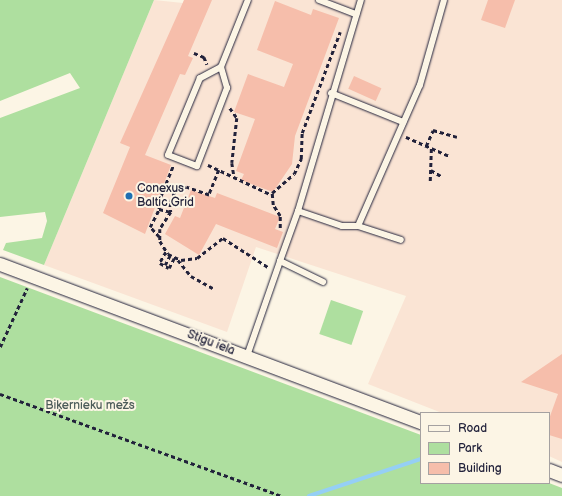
<!DOCTYPE html>
<html>
<head>
<meta charset="utf-8">
<style>
	body { margin:0 }
	#map { position:relative; width:562px; height:496px; overflow:hidden; background:#fcf5e5; font-family:"Balsamiq Sans",sans-serif }
	div>[style] { position:absolute }
	.built>* { inset:0; background:#fae4d4 }
	.green>* { inset:0; background:#aedf9f; transform-origin:0 0 }
	.stream>* { height:4px; margin:-2px; padding:0 2px; transform-origin:2px; border-radius:2px; background:#95cff5 }
	.building>* { inset:0; background:#f6beab; transform-origin:0 0 }
	.path>* { height:2.5px; margin-top:-1.25px; transform-origin:0; background:repeating-linear-gradient(90deg,#22223b 0 4px,transparent 0 7px) }
	.roads { filter:drop-shadow(0 0 1px #22223b) drop-shadow(0 0 1px #22223b) }
	.service>* { height:6px; margin:-3px; padding:0 3px; transform-origin:3px; border-radius:3px; background:#fcf5e5 }
	.minor>* { height:13px; margin:-6.5px; padding:0 6.5px; transform-origin:6.5px; border-radius:6.5px; background:#fcf5e5 }
	.dots>* { width:11px; height:11px; translate:-50% -50%; box-sizing:border-box; border:2px solid #fcf5e5; border-radius:50% }
	span { translate:-50% -50%; white-space:nowrap; text-align:center; line-height:1.15; -webkit-text-stroke:4px #fcf5e5; paint-order:stroke }
	.poi-label { font-size:12px; color:#22223b }
	.left { translate:0 -50%; text-align:left }
	.street-label { font-size:12px; color:#22223b }
	.park-label { font-size:12px; color:#4c5b59 }
	.legend { position:absolute; left:420px; top:412px; width:130px; height:72px; box-sizing:border-box; background:#fcf5e5; border:1px solid #a5a1a1; margin:0; padding:5px 7px; list-style:none; font-size:12px; color:#22223b }
	.legend li { display:flex; align-items:center; gap:8px; height:20px }
	.legend b { width:20px; border:1px solid #a5a1a1 }
</style>
</head>
<body>
<div id="map">
	<div class="built">
		<div style="clip-path:polygon(154px 0,183px 3px,184px 0,562px 0,562px 462px,549px 456px,549px 413px,442px 413px,368px 384px,406px 296px,256px 247px,227px 332px,44px 265px)"></div>
	</div>
	<div class="green">
		<div style="clip-path:polygon(0 0,154px 0,44px 265px,3px 250px,6px 243px,42px 238px,47px 221px,45px 212px,0 217px,0 118px,80px 88px,70px 73px,0 101px)"></div>
		<div style="clip-path:polygon(0 277px,421px 435px,421px 483px,549px 483px,562px 488px,562px 496px,0 496px)"></div>
		<div style="left:331px;top:300px;width:34px;height:36px;rotate:19deg"></div>
	</div>
	<div class="stream">
		<div style="left:309px;top:496px;width:118px;rotate:-18.3deg"></div>
	</div>
	<div class="building">
		<div style="clip-path:polygon(184px 0,212px 0,188px 56px,193px 58px,185px 75px,180px 74px,145px 155px,171px 165px,145px 234px,103px 213px,130px 147px,120px 143px)"></div>
		<div style="clip-path:polygon(488px 0,515px 0,505px 28px,481px 20px)"></div>
		<div style="clip-path:polygon(275px 1px,311px 15px,313px 9px,339px 18px,295px 136px,292px 164px,273px 192px,241px 180px,244px 174px,236px 171px,255px 119px,234px 112px,248px 74px,284px 87px,293px 64px,257px 50px)"></div>
		<div style="left:354px;top:76px;width:30px;height:14px;rotate:24deg"></div>
		<div style="clip-path:polygon(191px 190px,215px 198px,217px 193px,280px 217px,275px 229px,283px 232px,277px 248px,216px 224px,199px 255px,165px 234px,175px 216px,180px 218px)"></div>
		<div style="clip-path:polygon(562px 354px,562px 439px,549px 435px,549px 419px,558px 394px,521px 382px)"></div>
	</div>
	<div class="path">
		<div style="left:194px;top:53px;width:11px;rotate:22deg"></div>
		<div style="left:204px;top:57px;width:8px;rotate:67deg"></div>
		<div style="left:230px;top:108px;width:12px;rotate:55deg"></div>
		<div style="left:237px;top:118px;width:45px;rotate:96.3deg"></div>
		<div style="left:232px;top:163px;width:13px;rotate:81deg"></div>
		<div style="left:406px;top:137px;width:47px;rotate:23.8deg"></div>
		<div style="left:426px;top:146px;width:17px;rotate:-66deg"></div>
		<div style="left:433px;top:130px;width:25px;rotate:16deg"></div>
		<div style="left:208px;top:165px;width:71px;rotate:25.1deg"></div>
		<div style="left:219px;top:170px;width:27px;rotate:112deg"></div>
		<div style="left:209px;top:195px;width:24px;rotate:-161deg"></div>
		<div style="left:186px;top:187px;width:12px;rotate:156deg"></div>
		<div style="left:175px;top:192px;width:12px;rotate:114deg"></div>
		<div style="left:170px;top:203px;width:9px;rotate:84deg"></div>
		<div style="left:171px;top:212px;width:20px;rotate:123deg"></div>
		<div style="left:160px;top:229px;width:12px;rotate:90deg"></div>
		<div style="left:160px;top:241px;width:15px;rotate:58deg"></div>
		<div style="left:168px;top:254px;width:14px;rotate:25deg"></div>
		<div style="left:181px;top:260px;width:16px;rotate:-7deg"></div>
		<div style="left:197px;top:258px;width:33px;rotate:-38deg"></div>
		<div style="left:223px;top:238px;width:54px;rotate:32.8deg"></div>
		<div style="left:431px;top:170px;width:12px;rotate:31deg"></div>
		<div style="left:430px;top:181px;width:33px;rotate:-88deg"></div>
		<div style="left:159px;top:209px;width:6px;rotate:-99deg"></div>
		<div style="left:158px;top:203px;width:40px;rotate:-68deg"></div>
		<div style="left:280px;top:228px;width:12px;rotate:-90deg"></div>
		<div style="left:280px;top:216px;width:13px;rotate:-122deg"></div>
		<div style="left:273px;top:205px;width:12px;rotate:-95deg"></div>
		<div style="left:272px;top:193px;width:29px;rotate:-41deg"></div>
		<div style="left:294px;top:174px;width:17px;rotate:-65deg"></div>
		<div style="left:301px;top:159px;width:26px;rotate:-88deg"></div>
		<div style="left:302px;top:133px;width:108px;rotate:-69.4deg"></div>
		<div style="left:159px;top:237px;width:13px;rotate:-132deg"></div>
		<div style="left:150px;top:227px;width:20px;rotate:-63deg"></div>
		<div style="left:159px;top:209px;width:12px;rotate:14deg"></div>
		<div style="left:166px;top:252px;width:13px;rotate:119deg"></div>
		<div style="left:160px;top:263px;width:10px;rotate:29deg"></div>
		<div style="left:169px;top:268px;width:11px;rotate:-63deg"></div>
		<div style="left:178px;top:260px;width:21px;rotate:51deg"></div>
		<div style="left:191px;top:276px;width:25px;rotate:29deg"></div>
		<div style="left:165px;top:265px;width:11px;rotate:-63deg"></div>
		<div style="left:0;top:347px;width:65px;rotate:-65.4deg"></div>
		<div style="left:0;top:394px;width:300px;rotate:19.9deg"></div>
	</div>
	<div class="roads">
		<div class="service">
			<div style="left:319px;top:0;width:40px;rotate:21deg"></div>
			<div style="left:221px;top:67px;width:24px;rotate:152deg"></div>
			<div style="left:200px;top:78px;width:83px;rotate:112.6deg"></div>
			<div style="left:168px;top:155px;width:31px;rotate:21deg"></div>
			<div style="left:197px;top:166px;width:84px;rotate:-69deg"></div>
			<div style="left:227px;top:88px;width:22px;rotate:-106deg"></div>
			<div style="left:221px;top:67px;width:72px;rotate:-68.1deg"></div>
			<div style="left:331px;top:93px;width:78px;rotate:21.9deg"></div>
			<div style="left:298px;top:211px;width:46px;rotate:18.8deg"></div>
			<div style="left:342px;top:226px;width:16px"></div>
			<div style="left:358px;top:226px;width:45px;rotate:18deg"></div>
			<div style="left:358px;top:226px;width:154px;rotate:-66.3deg"></div>
			<div style="left:420px;top:85px;width:88px;rotate:-74.2deg"></div>
			<div style="left:280px;top:261px;width:53px;rotate:-70.2deg"></div>
			<div style="left:298px;top:211px;width:220px;rotate:-73.4deg"></div>
			<div style="left:247px;top:356px;width:101px;rotate:-70.8deg"></div>
			<div style="left:280px;top:261px;width:48px;rotate:26deg"></div>
		</div>
		<div class="minor">
			<div style="left:0;top:264px;width:450px;rotate:20.6deg"></div>
			<div style="left:549px;top:470px;width:14px;rotate:21deg"></div>
		</div>
	</div>
	<div class="dots">
		<div style="left:129px;top:196px;background:#1f6fb2"></div>
	</div>
	<div class="poi-label">
		<span class="left" style="left:137px;top:196px">Conexus<br>Baltic Grid</span>
	</div>
	<div class="street-label">
		<span style="left:211px;top:343px;rotate:21deg">Stigu iela</span>
	</div>
	<div class="park-label">
		<span style="left:90px;top:406px">Biķernieku mežs</span>
	</div>
	<ul class="legend">
	<li><b style="height:5px;background:#fcf5e5"></b>Road</li>
	<li><b style="height:11px;background:#aedf9f"></b>Park</li>
	<li><b style="height:11px;background:#f6beab"></b>Building</li>
	</ul>
</div>
</body>
</html>
